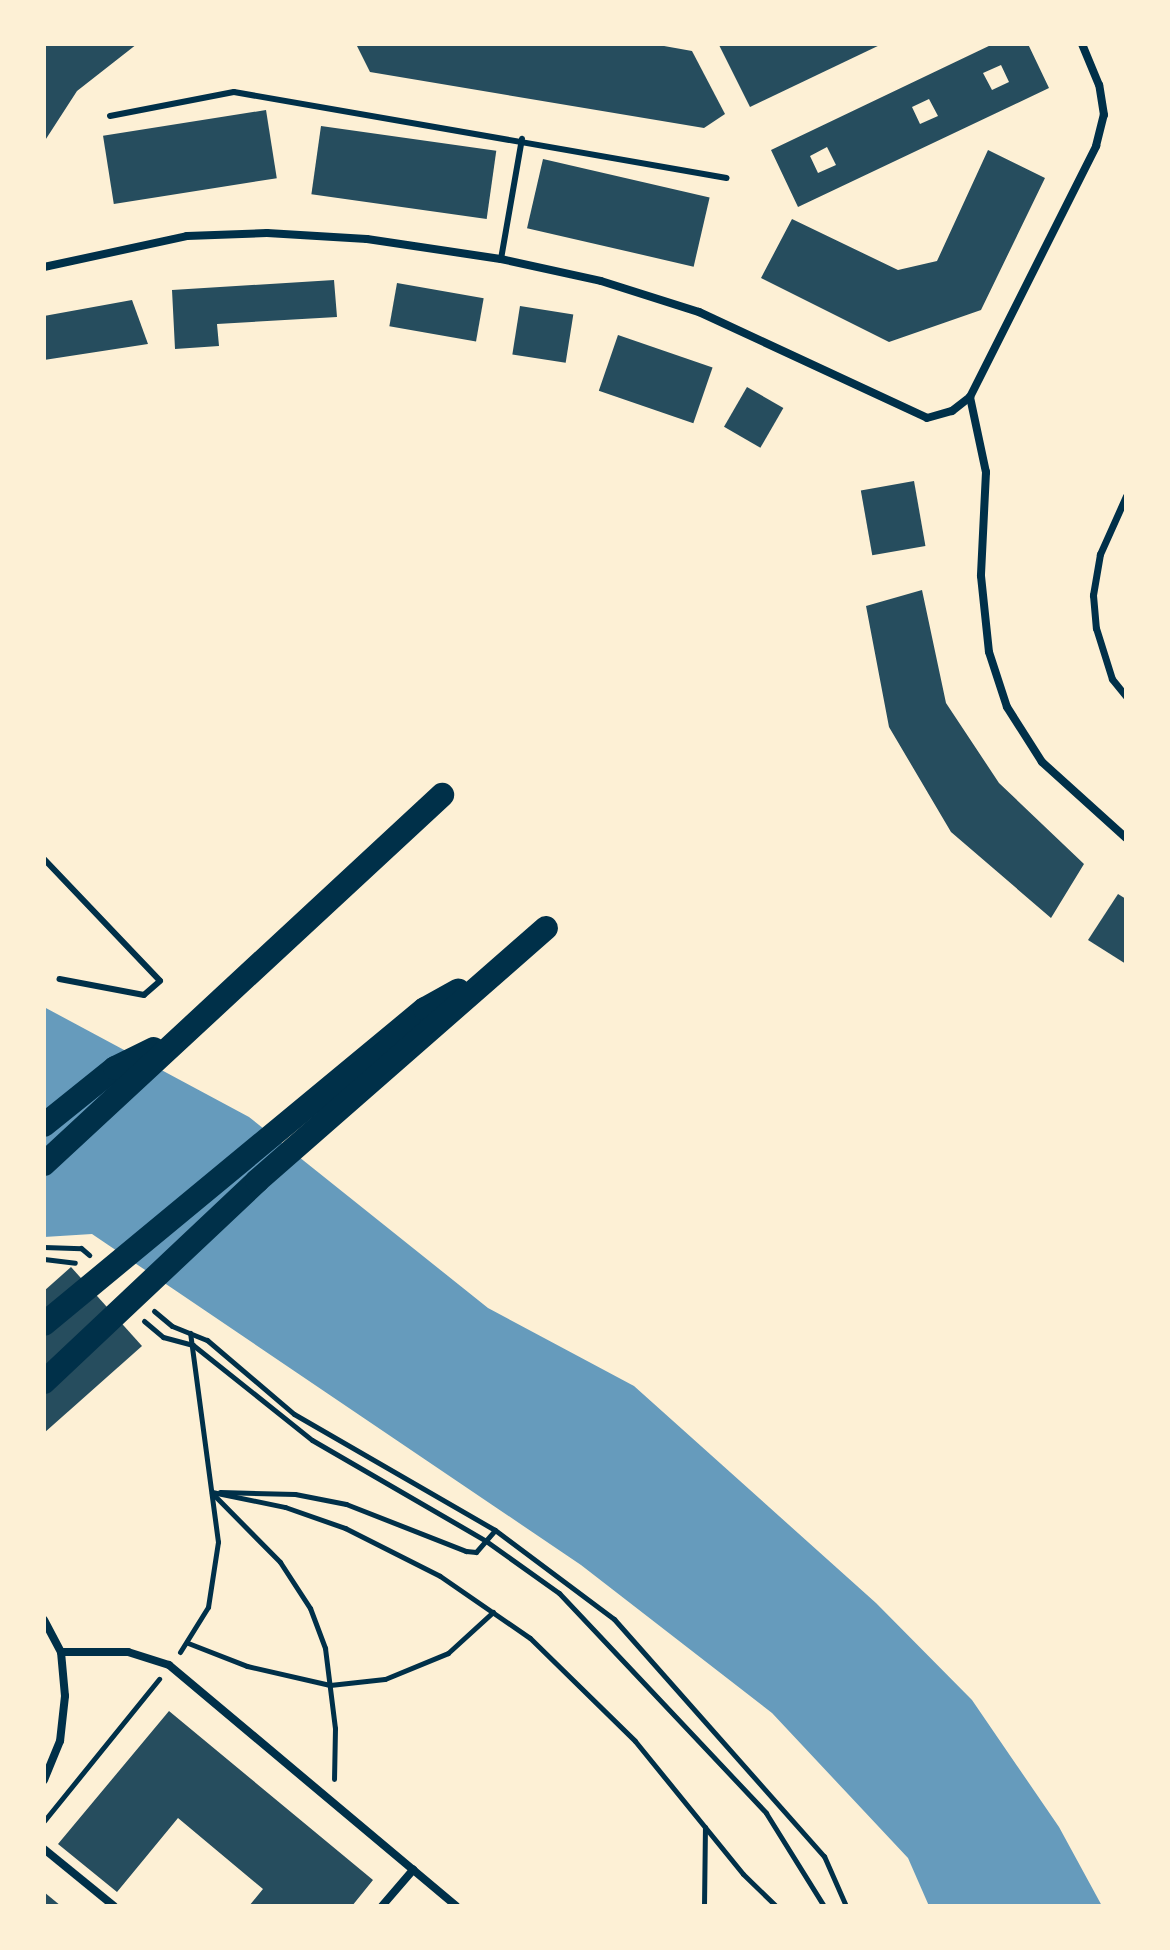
<!DOCTYPE html>
<html>
<head>
<meta charset="utf-8">
<style>
	body { margin:0 }
	#map { position:relative; width:1170px; height:1950px; overflow:hidden; background:#fdf0d5; font-family:"Alegreya Sans",sans-serif }
	div>[style] { position:absolute }
	.water>* { inset:0; background:#669bbc }
	.building>* { inset:0; background:#264d5e; transform-origin:0 0 }
	.path>* { height:5px; margin:-2.5px; padding:0 2.5px; transform-origin:2.5px; border-radius:2.5px; background:#003049 }
	.service>* { height:6px; margin:-3px; padding:0 3px; transform-origin:3px; border-radius:3px; background:#003049 }
	.pedestrian>* { height:7px; margin:-3.5px; padding:0 3.5px; transform-origin:3.5px; border-radius:3.5px; background:#003049 }
	.minor>* { height:8px; margin:-4px; padding:0 4px; transform-origin:4px; border-radius:4px; background:#003049 }
	.motorway>* { height:24px; margin:-12px; padding:0 12px; transform-origin:12px; border-radius:12px; background:#003049 }
	span { translate:-50% -50%; white-space:nowrap; text-align:center; line-height:1.15; -webkit-text-stroke:6px #fdf0d5; paint-order:stroke }
	.frame { position:absolute; inset:0; border:46px solid #fdf0d5; pointer-events:none }
</style>
</head>
<body>
<div id="map">
	<div class="water">
		<div style="clip-path:polygon(44px 1007px,249px 1117px,488px 1308px,634px 1386px,876px 1603px,972px 1700px,1059px 1827px,1102px 1906px,929px 1906px,908px 1858px,772px 1713px,581px 1565px,92px 1234px,44px 1237px)"></div>
	</div>
	<div class="building">
		<div style="clip-path:polygon(44px 44px,137px 44px,77px 91px,44px 142px)"></div>
		<div style="clip-path:polygon(356px 44px,653px 44px,692px 51px,725px 114px,704px 128px,370px 72px)"></div>
		<div style="clip-path:polygon(882px 44px,750px 107px,719px 45px,722px 44px)"></div>
		<div style="clip-path:polygon(evenodd,993px 44px,1028px 44px,1049px 88px,798px 207px,771px 150px,993px 44px,1001px 65px,1009px 82px,992px 90px,983px 73px,1001px 65px,993px 44px,929px 99px,938px 116px,920px 124px,912px 107px,929px 99px,993px 44px,827px 147px,836px 165px,818px 173px,810px 156px,827px 147px)"></div>
		<div style="left:266px;top:110px;width:69px;height:165px;rotate:81deg"></div>
		<div style="left:321px;top:126px;width:177px;height:69px;rotate:8deg"></div>
		<div style="clip-path:polygon(988px 150px,1045px 178px,981px 310px,889px 342px,761px 278px,792px 219px,898px 270px,937px 261px)"></div>
		<div style="left:543px;top:159px;width:171px;height:71px;rotate:13deg"></div>
		<div style="clip-path:polygon(334px 280px,337px 317px,217px 324px,219px 346px,175px 349px,172px 290px)"></div>
		<div style="left:397px;top:283px;width:88px;height:44px;rotate:10deg"></div>
		<div style="clip-path:polygon(132px 300px,148px 344px,44px 360px,44px 316px)"></div>
		<div style="left:520px;top:306px;width:54px;height:49px;rotate:9deg"></div>
		<div style="left:618px;top:335px;width:100px;height:59px;rotate:19deg"></div>
		<div style="left:747px;top:387px;width:42px;height:46px;rotate:30deg"></div>
		<div style="left:914px;top:481px;width:66px;height:54px;rotate:80deg"></div>
		<div style="clip-path:polygon(922px 590px,946px 703px,999px 783px,1084px 864px,1051px 918px,951px 832px,889px 727px,866px 606px)"></div>
		<div style="clip-path:polygon(1118px 894px,1126px 899px,1126px 964px,1088px 940px)"></div>
		<div style="clip-path:polygon(71px 1267px,142px 1346px,44px 1433px,44px 1291px)"></div>
		<div style="clip-path:polygon(169px 1711px,373px 1880px,352px 1906px,249px 1906px,263px 1889px,178px 1818px,117px 1892px,58px 1844px)"></div>
		<div style="clip-path:polygon(44px 1892px,61px 1906px,44px 1906px)"></div>
	</div>
	<div class="path">
		<div style="left:44px;top:1247px;width:37px;rotate:2deg"></div>
		<div style="left:81px;top:1248px;width:11px;rotate:41deg"></div>
		<div style="left:44px;top:1259px;width:31px;rotate:7deg"></div>
		<div style="left:154px;top:1311px;width:23px;rotate:40deg"></div>
		<div style="left:172px;top:1326px;width:38px;rotate:22deg"></div>
		<div style="left:207px;top:1340px;width:114px;rotate:40.4deg"></div>
		<div style="left:294px;top:1414px;width:232px;rotate:30deg"></div>
		<div style="left:495px;top:1530px;width:149px;rotate:36.8deg"></div>
		<div style="left:614px;top:1619px;width:317px;rotate:48.5deg"></div>
		<div style="left:824px;top:1856px;width:55px;rotate:66.3deg"></div>
		<div style="left:144px;top:1321px;width:25px;rotate:40deg"></div>
		<div style="left:163px;top:1337px;width:31px;rotate:15deg"></div>
		<div style="left:193px;top:1345px;width:152px;rotate:38.6deg"></div>
		<div style="left:312px;top:1440px;width:201px;rotate:30.1deg"></div>
		<div style="left:486px;top:1541px;width:90px;rotate:35.5deg"></div>
		<div style="left:559px;top:1593px;width:302px;rotate:46.7deg"></div>
		<div style="left:766px;top:1813px;width:110px;rotate:58.1deg"></div>
		<div style="left:212px;top:1492px;width:75px;rotate:11.6deg"></div>
		<div style="left:285px;top:1507px;width:64px;rotate:19.3deg"></div>
		<div style="left:345px;top:1528px;width:106px;rotate:26.8deg"></div>
		<div style="left:440px;top:1576px;width:109px;rotate:34.6deg"></div>
		<div style="left:530px;top:1638px;width:147px;rotate:44.4deg"></div>
		<div style="left:635px;top:1741px;width:171px;rotate:50.9deg"></div>
		<div style="left:743px;top:1874px;width:46px;rotate:44.1deg"></div>
		<div style="left:220px;top:1492px;width:75px;rotate:1.5deg"></div>
		<div style="left:295px;top:1494px;width:52px;rotate:11.1deg"></div>
		<div style="left:346px;top:1504px;width:129px;rotate:21.4deg"></div>
		<div style="left:466px;top:1551px;width:10px;rotate:6deg"></div>
		<div style="left:476px;top:1552px;width:29px;rotate:-49deg"></div>
		<div style="left:212px;top:1493px;width:97px;rotate:45.4deg"></div>
		<div style="left:280px;top:1562px;width:55px;rotate:56.9deg"></div>
		<div style="left:310px;top:1608px;width:43px;rotate:69.4deg"></div>
		<div style="left:325px;top:1648px;width:81px;rotate:82.9deg"></div>
		<div style="left:335px;top:1728px;width:51px;rotate:91.1deg"></div>
		<div style="left:188px;top:1643px;width:63px;rotate:21.3deg"></div>
		<div style="left:247px;top:1666px;width:85px;rotate:12.9deg"></div>
		<div style="left:330px;top:1685px;width:55px;rotate:-6.2deg"></div>
		<div style="left:385px;top:1679px;width:68px;rotate:-22.4deg"></div>
		<div style="left:448px;top:1653px;width:61px;rotate:-42.3deg"></div>
		<div style="left:180px;top:1652px;width:53px;rotate:-58.1deg"></div>
		<div style="left:208px;top:1607px;width:66px;rotate:-81.3deg"></div>
		<div style="left:218px;top:1542px;width:211px;rotate:-97.6deg"></div>
		<div style="left:44px;top:1821px;width:183px;rotate:-51deg"></div>
		<div style="left:704px;top:1906px;width:79px;rotate:-89.3deg"></div>
	</div>
	<div class="service">
		<div style="left:110px;top:116px;width:126px;rotate:-11deg"></div>
		<div style="left:234px;top:92px;width:500px;rotate:9.9deg"></div>
		<div style="left:501px;top:259px;width:122px;rotate:-80.1deg"></div>
		<div style="left:44px;top:859px;width:168px;rotate:46.4deg"></div>
		<div style="left:160px;top:981px;width:21px;rotate:139deg"></div>
		<div style="left:144px;top:995px;width:86px;rotate:-169.3deg"></div>
	</div>
	<div class="pedestrian">
		<div style="left:1126px;top:496px;width:64px;rotate:114.1deg"></div>
		<div style="left:1100px;top:554px;width:42px;rotate:99.7deg"></div>
		<div style="left:1093px;top:595px;width:33px;rotate:85deg"></div>
		<div style="left:1096px;top:628px;width:53px;rotate:72.6deg"></div>
		<div style="left:1112px;top:679px;width:22px;rotate:51deg"></div>
	</div>
	<div class="minor">
		<div style="left:44px;top:267px;width:146px;rotate:-12.2deg"></div>
		<div style="left:187px;top:236px;width:80px;rotate:-2.1deg"></div>
		<div style="left:267px;top:233px;width:100px;rotate:3.4deg"></div>
		<div style="left:367px;top:239px;width:135px;rotate:8.5deg"></div>
		<div style="left:501px;top:259px;width:102px;rotate:12.4deg"></div>
		<div style="left:601px;top:281px;width:103px;rotate:17.6deg"></div>
		<div style="left:699px;top:312px;width:251px;rotate:24.9deg"></div>
		<div style="left:927px;top:418px;width:26px;rotate:-16deg"></div>
		<div style="left:952px;top:411px;width:23px;rotate:-38deg"></div>
		<div style="left:970px;top:397px;width:281px;rotate:-63.3deg"></div>
		<div style="left:1096px;top:146px;width:32px;rotate:-76deg"></div>
		<div style="left:1104px;top:115px;width:30px;rotate:-99deg"></div>
		<div style="left:1099px;top:85px;width:44px;rotate:-112.5deg"></div>
		<div style="left:970px;top:397px;width:77px;rotate:78deg"></div>
		<div style="left:986px;top:472px;width:104px;rotate:92.8deg"></div>
		<div style="left:981px;top:576px;width:76px;rotate:84deg"></div>
		<div style="left:989px;top:652px;width:58px;rotate:71.9deg"></div>
		<div style="left:1007px;top:707px;width:65px;rotate:57.5deg"></div>
		<div style="left:1042px;top:762px;width:113px;rotate:42.1deg"></div>
		<div style="left:44px;top:1620px;width:36px;rotate:62deg"></div>
		<div style="left:61px;top:1652px;width:44px;rotate:84.8deg"></div>
		<div style="left:65px;top:1696px;width:45px;rotate:96.3deg"></div>
		<div style="left:60px;top:1741px;width:42px;rotate:112.3deg"></div>
		<div style="left:61px;top:1652px;width:67px"></div>
		<div style="left:128px;top:1652px;width:43px;rotate:17.6deg"></div>
		<div style="left:169px;top:1665px;width:375px;rotate:40deg"></div>
		<div style="left:44px;top:1849px;width:90px;rotate:39.2deg"></div>
		<div style="left:382px;top:1906px;width:48px;rotate:-49.3deg"></div>
	</div>
	<div class="motorway">
		<div style="left:44px;top:1125px;width:91px;rotate:-38.8deg"></div>
		<div style="left:115px;top:1068px;width:43px;rotate:-26deg"></div>
		<div style="left:44px;top:1164px;width:543px;rotate:-42.83deg"></div>
		<div style="left:44px;top:1324px;width:494px;rotate:-39.6deg"></div>
		<div style="left:425px;top:1009px;width:38px;rotate:-29deg"></div>
		<div style="left:44px;top:1382px;width:293px;rotate:-43.3deg"></div>
		<div style="left:257px;top:1181px;width:384px;rotate:-41.2deg"></div>
	</div>
	<div class="frame"></div>
</div>
</body>
</html>
